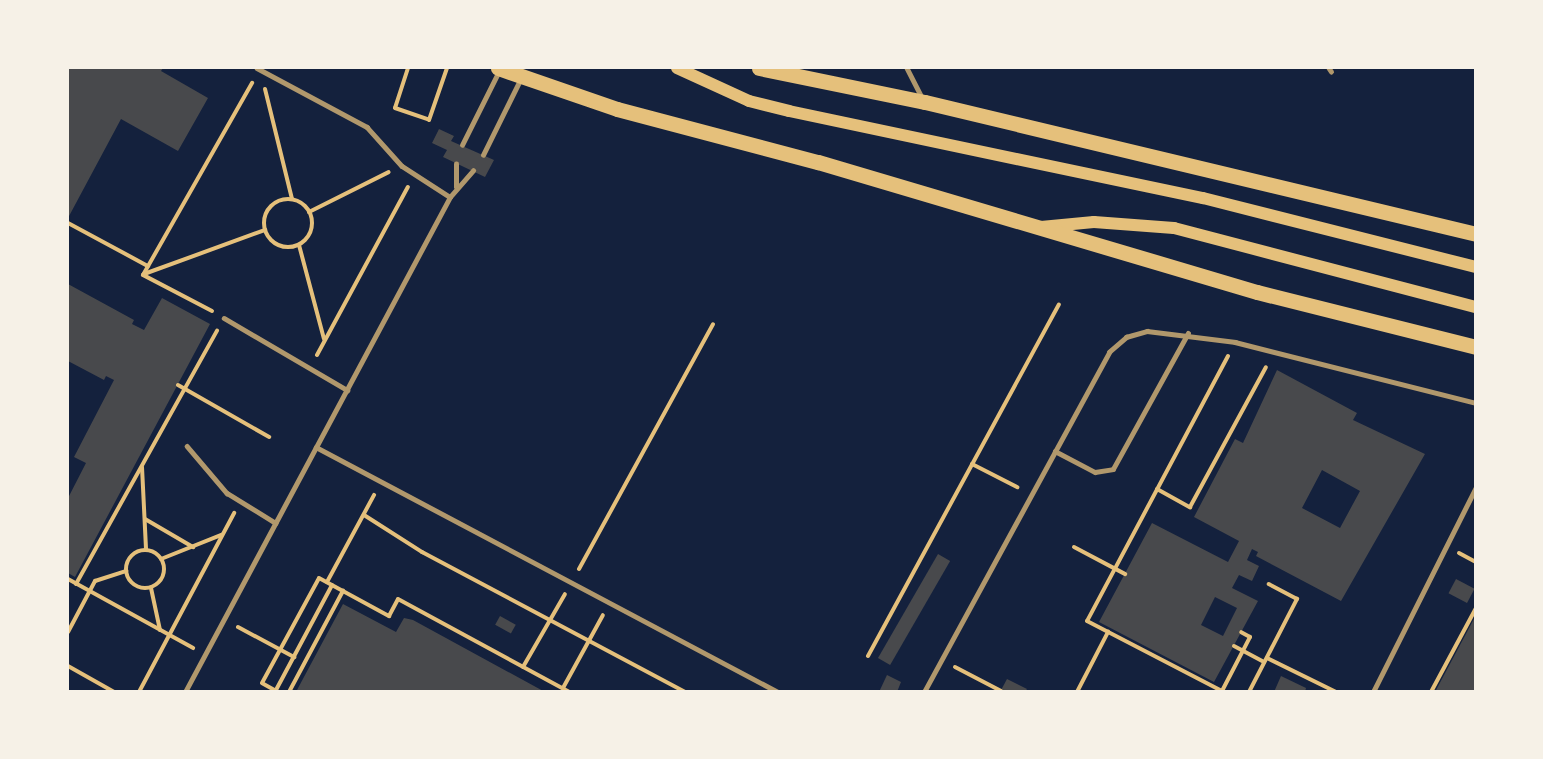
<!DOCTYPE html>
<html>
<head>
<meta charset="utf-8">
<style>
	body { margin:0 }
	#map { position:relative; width:1543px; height:759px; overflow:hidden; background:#14213d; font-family:Ubuntu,sans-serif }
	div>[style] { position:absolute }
	.building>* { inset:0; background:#48494c; transform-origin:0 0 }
	.path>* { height:4px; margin:-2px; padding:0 2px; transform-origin:2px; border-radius:2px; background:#e5c07b }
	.path>.ring { margin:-2px; padding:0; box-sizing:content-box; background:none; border:4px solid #e5c07b; border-radius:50% }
	.service>* { height:4.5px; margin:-2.25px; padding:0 2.25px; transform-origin:2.25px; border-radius:2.25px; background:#b1986c }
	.secondary>* { height:12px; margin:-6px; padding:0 6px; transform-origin:6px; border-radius:6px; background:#e5c07b }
	.primary>* { height:15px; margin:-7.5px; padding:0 7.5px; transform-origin:7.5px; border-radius:7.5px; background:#e5c07b }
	span { translate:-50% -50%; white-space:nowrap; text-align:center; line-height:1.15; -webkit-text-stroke:5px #f6f1e7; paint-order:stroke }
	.frame { position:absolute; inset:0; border:69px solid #f6f1e7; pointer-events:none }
</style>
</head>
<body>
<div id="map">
	<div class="building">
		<div style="clip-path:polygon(68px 68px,163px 68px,161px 71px,208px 98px,178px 151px,121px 119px,68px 218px)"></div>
		<div style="clip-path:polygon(439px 129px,454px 136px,451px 141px,494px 160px,485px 177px,443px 157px,447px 150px,432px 143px)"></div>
		<div style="clip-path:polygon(68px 284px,134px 320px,132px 324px,144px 330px,162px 298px,210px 324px,75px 577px,68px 573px,68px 498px,86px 463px,74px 457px,114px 380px,106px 376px,104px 380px,68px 361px)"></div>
		<div style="clip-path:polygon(evenodd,1277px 370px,1357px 413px,1353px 420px,1425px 454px,1341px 601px,1256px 556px,1258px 552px,1252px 549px,1247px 560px,1259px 566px,1252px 581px,1239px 575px,1232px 588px,1258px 601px,1214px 682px,1099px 622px,1152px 523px,1228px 562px,1239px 541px,1194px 517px,1235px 439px,1243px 443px,1277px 370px,1322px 470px,1360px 491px,1340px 528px,1302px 508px,1322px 470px,1277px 370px,1215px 597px,1237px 608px,1223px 636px,1201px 625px,1215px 597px)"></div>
		<div style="left:938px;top:554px;width:14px;height:120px;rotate:30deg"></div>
		<div style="left:1456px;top:579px;width:21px;height:16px;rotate:28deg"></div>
		<div style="clip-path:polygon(343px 604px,396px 632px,404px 618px,413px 620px,545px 692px,301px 692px,297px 690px)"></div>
		<div style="clip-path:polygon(1476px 615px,1476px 692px,1435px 692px)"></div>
		<div style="left:500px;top:616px;width:18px;height:10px;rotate:29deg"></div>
		<div style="clip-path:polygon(887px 675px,901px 682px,897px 692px,879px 692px)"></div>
		<div style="clip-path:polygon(1281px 676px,1306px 688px,1305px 692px,1274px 692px)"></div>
		<div style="clip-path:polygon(1007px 679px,1027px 689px,1025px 692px,1000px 692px)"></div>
	</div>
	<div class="path">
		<div style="left:408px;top:68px;width:42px;rotate:108deg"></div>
		<div style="left:395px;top:108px;width:36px;rotate:19deg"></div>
		<div style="left:429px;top:120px;width:55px;rotate:-70.9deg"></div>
		<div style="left:265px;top:89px;width:113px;rotate:76.2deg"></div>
		<div class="ring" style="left:264px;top:199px;width:44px;height:44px"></div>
		<div style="left:309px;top:212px;width:89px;rotate:-26.6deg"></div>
		<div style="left:68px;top:223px;width:91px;rotate:28.3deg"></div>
		<div style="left:299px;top:245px;width:97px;rotate:75.1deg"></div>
		<div style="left:144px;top:274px;width:129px;rotate:-20deg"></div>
		<div style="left:212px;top:311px;width:78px;rotate:-152.4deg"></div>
		<div style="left:143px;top:275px;width:221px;rotate:-60.4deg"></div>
		<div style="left:317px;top:355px;width:191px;rotate:-61.6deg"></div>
		<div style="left:1228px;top:356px;width:300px;rotate:118deg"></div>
		<div style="left:1087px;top:621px;width:152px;rotate:27.4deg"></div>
		<div style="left:1222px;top:691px;width:61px;rotate:-62.6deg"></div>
		<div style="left:1250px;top:637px;width:10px;rotate:-151deg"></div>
		<div style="left:178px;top:385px;width:105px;rotate:29.7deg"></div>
		<div style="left:972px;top:464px;width:51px;rotate:27.1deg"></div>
		<div style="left:142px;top:467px;width:83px;rotate:87.2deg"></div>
		<div style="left:1157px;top:489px;width:38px;rotate:29deg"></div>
		<div style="left:1190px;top:507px;width:159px;rotate:-61.5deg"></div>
		<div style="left:364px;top:515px;width:69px;rotate:32.5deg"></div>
		<div style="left:422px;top:552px;width:298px;rotate:28deg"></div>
		<div style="left:145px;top:519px;width:56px;rotate:30.3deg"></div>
		<div style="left:1074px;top:547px;width:58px;rotate:27.9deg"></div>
		<div class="ring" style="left:126px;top:550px;width:34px;height:34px"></div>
		<div style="left:1459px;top:553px;width:19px;rotate:28deg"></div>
		<div style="left:161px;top:559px;width:65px;rotate:-21.8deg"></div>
		<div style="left:579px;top:569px;width:279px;rotate:-61.3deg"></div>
		<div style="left:68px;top:579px;width:143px;rotate:28.9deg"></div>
		<div style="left:327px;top:582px;width:99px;rotate:-61.6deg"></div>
		<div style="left:76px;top:584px;width:290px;rotate:-60.9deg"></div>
		<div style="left:151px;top:588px;width:43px;rotate:77.9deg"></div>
		<div style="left:238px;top:627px;width:64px;rotate:28.2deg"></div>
		<div style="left:68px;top:632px;width:58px;rotate:-62.1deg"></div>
		<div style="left:95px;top:581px;width:33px;rotate:-18deg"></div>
		<div style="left:1234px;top:646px;width:34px;rotate:28deg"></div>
		<div style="left:868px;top:656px;width:400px;rotate:-61.5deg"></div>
		<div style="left:1267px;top:658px;width:77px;rotate:26.2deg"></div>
		<div style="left:68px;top:666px;width:53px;rotate:29.5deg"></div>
		<div style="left:523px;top:667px;width:84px;rotate:-60.1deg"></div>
		<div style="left:955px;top:667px;width:52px;rotate:27.6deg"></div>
		<div style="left:563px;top:688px;width:83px;rotate:-61.3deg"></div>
		<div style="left:276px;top:690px;width:119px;rotate:-61.9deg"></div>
		<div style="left:139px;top:692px;width:203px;rotate:-62deg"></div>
		<div style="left:278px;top:692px;width:18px;rotate:-151deg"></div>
		<div style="left:262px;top:683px;width:119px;rotate:-61.5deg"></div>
		<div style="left:319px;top:578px;width:80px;rotate:28.5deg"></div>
		<div style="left:389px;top:616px;width:19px;rotate:-62deg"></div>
		<div style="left:398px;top:599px;width:195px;rotate:28.5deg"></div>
		<div style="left:289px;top:692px;width:115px;rotate:-61.9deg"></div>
		<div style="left:1077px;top:692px;width:68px;rotate:-62.7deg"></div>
		<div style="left:1249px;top:692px;width:105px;rotate:-62.7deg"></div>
		<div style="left:1297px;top:599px;width:32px;rotate:-152deg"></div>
		<div style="left:1431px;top:692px;width:95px;rotate:-61.8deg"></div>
	</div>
	<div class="service">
		<div style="left:257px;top:68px;width:125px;rotate:28.2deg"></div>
		<div style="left:367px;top:127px;width:52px;rotate:48.1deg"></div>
		<div style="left:402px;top:166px;width:57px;rotate:32.9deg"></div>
		<div style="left:907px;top:68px;width:33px;rotate:63deg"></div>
		<div style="left:1329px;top:68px;width:4px;rotate:56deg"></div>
		<div style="left:462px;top:145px;width:83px;rotate:-63.4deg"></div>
		<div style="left:483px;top:155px;width:84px;rotate:-63.7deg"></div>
		<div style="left:456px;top:187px;width:23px;rotate:-90deg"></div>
		<div style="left:224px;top:318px;width:143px;rotate:30.3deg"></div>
		<div style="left:187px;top:446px;width:62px;rotate:49.6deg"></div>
		<div style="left:227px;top:493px;width:57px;rotate:31.5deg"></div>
		<div style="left:316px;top:447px;width:523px;rotate:27.94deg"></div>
		<div style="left:1055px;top:451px;width:45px;rotate:27.7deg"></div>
		<div style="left:1095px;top:472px;width:18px;rotate:-9deg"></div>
		<div style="left:1113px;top:469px;width:155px;rotate:-61.1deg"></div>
		<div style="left:185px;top:692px;width:561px;rotate:-61.84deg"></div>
		<div style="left:450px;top:197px;width:35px;rotate:-49deg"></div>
		<div style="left:924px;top:692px;width:387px;rotate:-61.4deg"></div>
		<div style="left:1109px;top:352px;width:23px;rotate:-41deg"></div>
		<div style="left:1126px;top:337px;width:22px;rotate:-16deg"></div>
		<div style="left:1147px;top:331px;width:89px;rotate:7.1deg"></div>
		<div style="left:1235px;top:342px;width:249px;rotate:14.2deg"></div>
		<div style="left:1373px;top:692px;width:229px;rotate:-63.3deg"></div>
	</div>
	<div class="secondary">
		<div style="left:677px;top:68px;width:79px;rotate:24.6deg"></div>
		<div style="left:749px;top:101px;width:41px;rotate:14deg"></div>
		<div style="left:789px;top:111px;width:423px;rotate:11.9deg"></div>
		<div style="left:1203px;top:198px;width:282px;rotate:14.2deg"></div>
		<div style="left:1041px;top:227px;width:53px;rotate:-5.4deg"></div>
		<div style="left:1094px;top:222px;width:80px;rotate:4.3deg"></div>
		<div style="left:1174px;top:228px;width:312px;rotate:14.7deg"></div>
	</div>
	<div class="primary">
		<div style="left:498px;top:68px;width:126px;rotate:19deg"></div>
		<div style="left:617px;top:109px;width:208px;rotate:14.8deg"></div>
		<div style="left:818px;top:162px;width:458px;rotate:16.5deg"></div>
		<div style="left:1257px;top:292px;width:226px;rotate:14.1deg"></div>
		<div style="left:759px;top:68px;width:169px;rotate:11.6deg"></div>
		<div style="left:925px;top:102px;width:567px;rotate:13.47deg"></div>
	</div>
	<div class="frame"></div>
</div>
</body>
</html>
